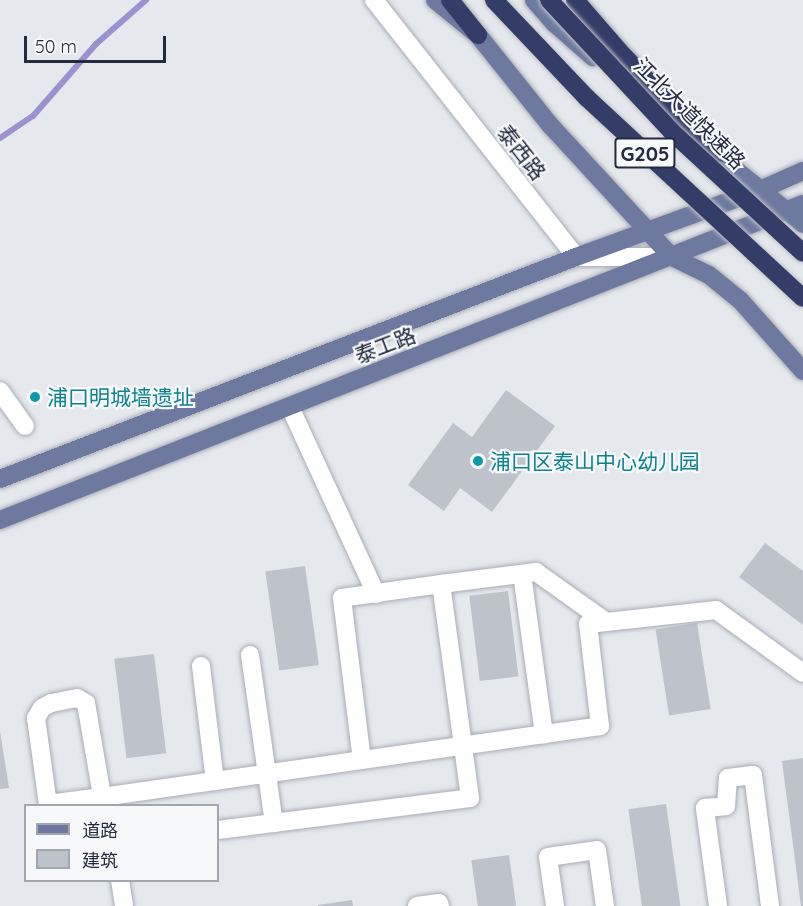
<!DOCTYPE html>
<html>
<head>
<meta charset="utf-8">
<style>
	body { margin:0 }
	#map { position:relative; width:803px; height:906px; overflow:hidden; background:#e5e9ed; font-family:Quicksand,"Noto Sans SC",sans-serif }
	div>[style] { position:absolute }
	.stream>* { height:6px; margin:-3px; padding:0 3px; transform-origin:3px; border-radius:3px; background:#9c91ce }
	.building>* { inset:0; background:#bec3cb; transform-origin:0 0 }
	.roads { filter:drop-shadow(0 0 2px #a8acb5) drop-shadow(0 0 2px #a8acb5) }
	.minor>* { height:18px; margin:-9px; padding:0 9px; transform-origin:9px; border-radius:9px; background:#fff }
	.major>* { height:18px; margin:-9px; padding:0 9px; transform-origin:9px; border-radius:9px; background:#6d799f }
	.highway>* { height:18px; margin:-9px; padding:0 9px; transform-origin:9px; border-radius:9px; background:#333d68 }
	.bridges { filter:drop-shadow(0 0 2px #c2c4c9) drop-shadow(0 0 2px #c2c4c9) }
	.highway-bridge>* { height:18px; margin:-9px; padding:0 9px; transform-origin:9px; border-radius:9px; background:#333d68 }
	.dots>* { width:16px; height:16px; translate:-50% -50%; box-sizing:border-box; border:3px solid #f6f8fa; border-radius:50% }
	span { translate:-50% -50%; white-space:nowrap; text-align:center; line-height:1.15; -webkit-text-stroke:4.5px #f6f8fa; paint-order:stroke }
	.shield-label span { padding:2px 4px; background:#f6f8fa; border:2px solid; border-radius:4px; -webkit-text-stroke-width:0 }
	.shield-label { font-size:20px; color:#252b3e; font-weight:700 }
	.street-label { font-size:21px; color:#252b3e }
	.culture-label { font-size:21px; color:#0d838f }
	.left { translate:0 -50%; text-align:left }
	.legend { position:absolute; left:24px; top:804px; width:195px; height:78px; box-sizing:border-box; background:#f6f8fa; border:2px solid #a2a6af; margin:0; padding:8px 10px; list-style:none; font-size:18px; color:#252b3e }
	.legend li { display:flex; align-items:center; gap:12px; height:30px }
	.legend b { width:30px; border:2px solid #a2a6af }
	.scale { position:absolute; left:24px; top:36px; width:142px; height:27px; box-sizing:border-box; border:3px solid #252b3e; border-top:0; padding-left:8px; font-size:18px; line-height:21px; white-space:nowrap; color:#252b3e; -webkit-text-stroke:4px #f6f8fa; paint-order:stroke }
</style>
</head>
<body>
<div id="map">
	<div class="stream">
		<div style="left:0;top:138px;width:40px;rotate:-34deg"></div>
		<div style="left:33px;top:116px;width:96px;rotate:-48.8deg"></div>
		<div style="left:96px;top:44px;width:67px;rotate:-41.3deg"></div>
	</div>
	<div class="building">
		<div style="clip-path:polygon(506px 390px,555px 426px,492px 512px,460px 488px,444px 511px,408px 485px,453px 423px,472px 437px)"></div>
		<div style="clip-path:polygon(765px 543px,803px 571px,803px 625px,739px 577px)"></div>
		<div style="left:305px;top:566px;width:100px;height:40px;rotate:82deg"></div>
		<div style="left:508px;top:591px;width:86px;height:39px;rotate:83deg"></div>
		<div style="left:697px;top:623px;width:87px;height:42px;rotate:81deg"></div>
		<div style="left:154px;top:654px;width:100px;height:40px;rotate:83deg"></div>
		<div style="clip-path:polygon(0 731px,9px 788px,0 789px)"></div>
		<div style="clip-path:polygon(803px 758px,803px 906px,801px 906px,782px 761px)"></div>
		<div style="left:666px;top:804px;width:103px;height:38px;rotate:82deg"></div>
		<div style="left:509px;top:855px;width:51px;height:38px;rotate:82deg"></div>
		<div style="clip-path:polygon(352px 900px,353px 906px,318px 906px,318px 905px)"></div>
	</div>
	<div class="roads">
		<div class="minor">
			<div style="left:374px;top:0;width:327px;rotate:51.8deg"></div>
			<div style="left:576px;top:257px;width:91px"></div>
			<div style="left:0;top:391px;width:43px;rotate:54.5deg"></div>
			<div style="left:290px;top:407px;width:206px;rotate:65.3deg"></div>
			<div style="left:522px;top:574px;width:162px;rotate:82.2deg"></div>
			<div style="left:441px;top:584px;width:96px;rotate:-7.2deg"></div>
			<div style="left:536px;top:572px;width:86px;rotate:35.5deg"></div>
			<div style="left:250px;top:655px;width:170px;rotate:81.9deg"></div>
			<div style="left:201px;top:666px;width:116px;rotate:83.1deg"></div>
			<div style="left:102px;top:796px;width:94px;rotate:-99.8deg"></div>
			<div style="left:86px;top:703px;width:10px;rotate:-151deg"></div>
			<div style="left:77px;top:698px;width:26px;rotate:169deg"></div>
			<div style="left:51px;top:703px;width:10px;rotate:151deg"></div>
			<div style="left:42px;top:708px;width:12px;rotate:121deg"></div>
			<div style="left:36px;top:718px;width:87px;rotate:82.1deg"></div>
			<div style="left:48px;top:804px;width:62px;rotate:-7.5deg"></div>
			<div style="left:110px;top:806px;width:10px;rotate:-96deg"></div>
			<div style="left:109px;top:796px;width:496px;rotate:-8.1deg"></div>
			<div style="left:600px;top:726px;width:103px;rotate:-96.7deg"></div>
			<div style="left:588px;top:624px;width:129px;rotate:-6.2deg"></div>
			<div style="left:716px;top:610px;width:107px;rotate:35.9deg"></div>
			<div style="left:218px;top:830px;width:254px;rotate:-7.2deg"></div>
			<div style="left:470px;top:798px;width:216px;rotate:-97.7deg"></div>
			<div style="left:441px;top:584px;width:100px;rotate:172deg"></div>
			<div style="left:342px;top:598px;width:163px;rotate:83deg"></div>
			<div style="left:120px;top:880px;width:26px;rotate:81deg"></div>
			<div style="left:417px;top:906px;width:22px;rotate:-8deg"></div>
			<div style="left:439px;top:903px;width:3px;rotate:72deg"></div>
			<div style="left:555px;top:906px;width:49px;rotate:-98.1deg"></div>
			<div style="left:548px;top:857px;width:49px;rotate:-8.1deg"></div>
			<div style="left:597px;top:850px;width:57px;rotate:81.9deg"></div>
			<div style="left:718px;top:906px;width:99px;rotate:-97.6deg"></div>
			<div style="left:705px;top:808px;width:21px;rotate:-5deg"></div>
			<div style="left:726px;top:806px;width:28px;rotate:-86deg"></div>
			<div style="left:728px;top:778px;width:25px;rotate:-7deg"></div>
			<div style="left:753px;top:775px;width:132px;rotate:82.6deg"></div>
		</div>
		<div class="major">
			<div style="left:435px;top:0;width:55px;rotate:39.1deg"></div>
			<div style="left:478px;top:35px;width:117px;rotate:51.3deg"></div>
			<div style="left:551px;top:126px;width:178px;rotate:47.3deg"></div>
			<div style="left:672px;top:257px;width:41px;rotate:25.9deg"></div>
			<div style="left:709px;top:275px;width:40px;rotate:39deg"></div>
			<div style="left:740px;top:300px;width:95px;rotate:48.4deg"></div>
			<div style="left:534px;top:0;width:30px;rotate:49deg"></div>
			<div style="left:554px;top:23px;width:52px;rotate:41.1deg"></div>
			<div style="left:706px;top:146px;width:124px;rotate:38.8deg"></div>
			<div style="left:0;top:479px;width:617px;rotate:-21.08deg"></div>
			<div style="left:576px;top:257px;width:196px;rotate:-20deg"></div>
			<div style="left:760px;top:190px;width:47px;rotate:-23.8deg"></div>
			<div style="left:0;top:520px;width:863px;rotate:-21.48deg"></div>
		</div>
		<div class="highway">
			<div style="left:450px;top:0;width:45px;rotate:51.3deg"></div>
			<div style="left:575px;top:0;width:69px;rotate:49.1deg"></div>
			<div style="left:620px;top:52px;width:141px;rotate:46.1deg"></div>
		</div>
	</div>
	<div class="bridges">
		<div class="highway-bridge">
			<div style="left:494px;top:0;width:135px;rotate:46.5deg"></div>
			<div style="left:587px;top:98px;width:294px;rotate:42.8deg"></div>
			<div style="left:549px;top:0;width:180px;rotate:47deg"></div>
			<div style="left:672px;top:132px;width:178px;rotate:42.7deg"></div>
		</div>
	</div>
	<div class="dots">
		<div style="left:35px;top:397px;background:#0f9aa8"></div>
		<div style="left:478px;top:461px;background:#0f9aa8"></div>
	</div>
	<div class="shield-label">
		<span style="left:645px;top:153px">G205</span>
	</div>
	<div class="street-label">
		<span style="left:690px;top:113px;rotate:45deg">江北大道快速路</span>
		<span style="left:522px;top:152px;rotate:52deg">泰西路</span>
		<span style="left:385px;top:345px;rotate:-21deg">泰工路</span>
	</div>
	<div class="culture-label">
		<span class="left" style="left:47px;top:397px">浦口明城墙遗址</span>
		<span class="left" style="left:490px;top:461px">浦口区泰山中心幼儿园</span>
	</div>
	<ul class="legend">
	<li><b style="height:8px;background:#6d799f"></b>道路</li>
	<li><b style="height:16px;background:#bec3cb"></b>建筑</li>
	</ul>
	<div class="scale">50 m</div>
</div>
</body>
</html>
